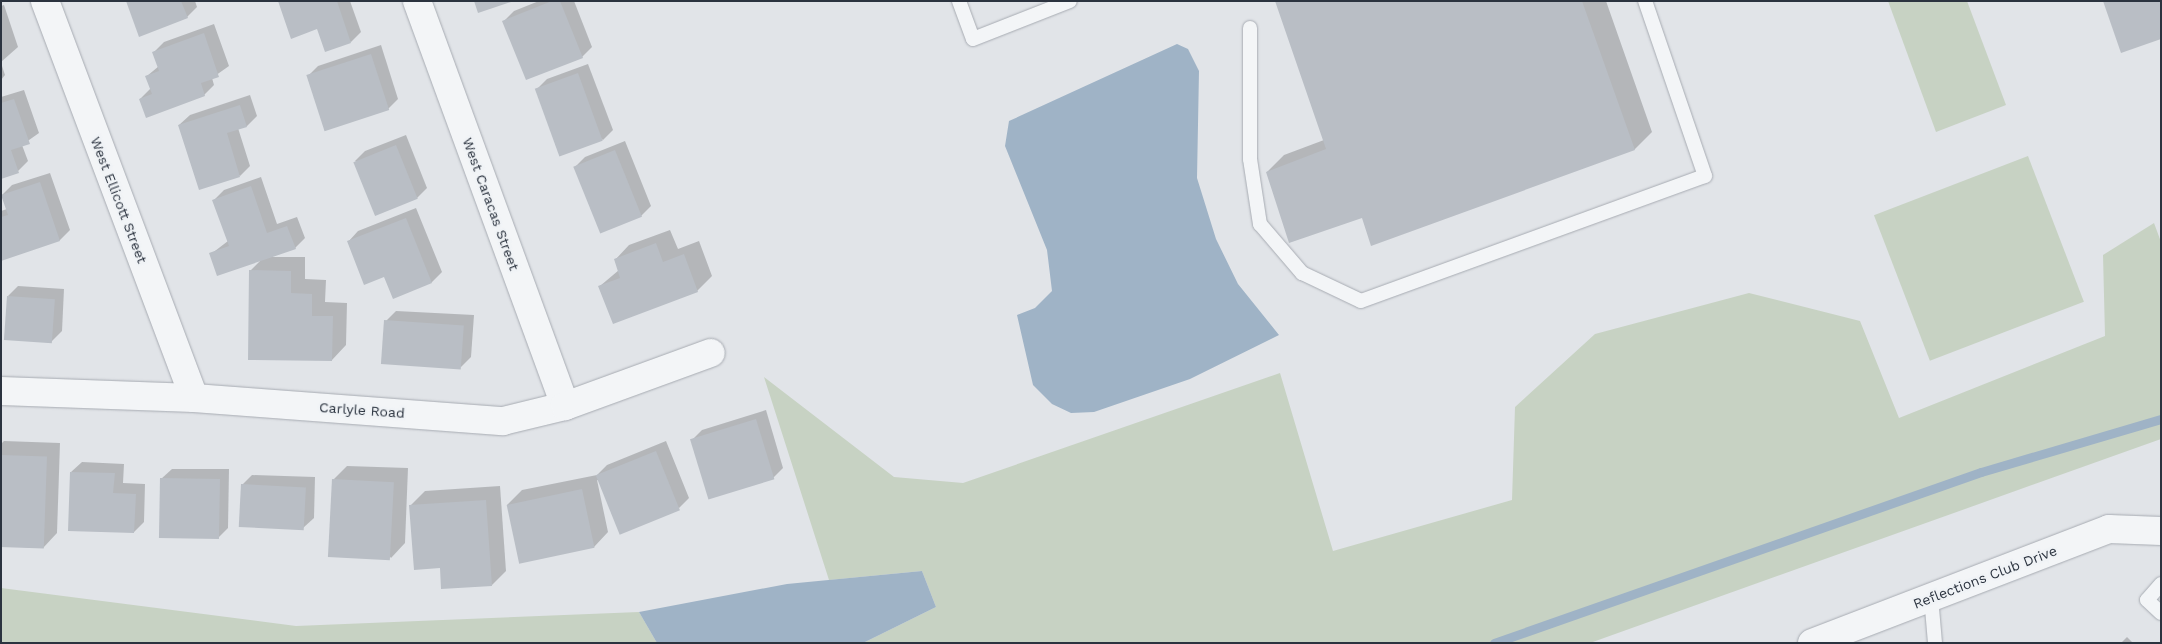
<!DOCTYPE html>
<html>
<head>
<meta charset="utf-8">
<style>
	body { margin:0 }
	#map { position:relative; width:2162px; height:644px; overflow:hidden; background:#e1e4e8; font-family:"Work Sans",sans-serif }
	div>[style] { position:absolute }
	.green>* { inset:0; background:#c7d2c3; transform-origin:0 0 }
	.water>* { inset:0; background:#9fb3c6 }
	.shadow>* { inset:0; background:#0003 }
	.stream>* { height:9px; margin:-4.5px; padding:0 4.5px; transform-origin:4.5px; border-radius:4.5px; background:#9fb3c6 }
	.building>* { inset:0; background:#b9bec5; transform-origin:0 0 }
	.roads { filter:drop-shadow(0 0 1px #a7abb2) drop-shadow(0 0 1px #a7abb2) }
	.service>* { height:14px; margin:-7px; padding:0 7px; transform-origin:7px; border-radius:7px; background:#f3f5f7 }
	.minor>* { height:28px; margin:-14px; padding:0 14px; transform-origin:14px; border-radius:14px; background:#f3f5f7 }
	span { translate:-50% -50%; white-space:nowrap; text-align:center; line-height:1.15; -webkit-text-stroke:5px #f0f3f6; paint-order:stroke }
	.street-label { font-size:14px; color:#2b333f }
	.frame { position:absolute; inset:0; border:2px solid #2b333f; pointer-events:none }
</style>
</head>
<body>
<div id="map">
	<div class="green">
		<div style="clip-path:polygon(1888px 1px,1967px 1px,2006px 105px,1936px 132px)"></div>
		<div style="left:2028px;top:156px;width:156px;height:165px;rotate:69deg"></div>
		<div style="clip-path:polygon(2154px 223px,2161px 242px,2161px 439px,1590px 643px,863px 643px,936px 607px,922px 571px,829px 580px,764px 377px,894px 477px,963px 483px,1280px 373px,1333px 551px,1512px 500px,1515px 407px,1595px 334px,1749px 293px,1860px 321px,1899px 418px,2105px 336px,2103px 255px)"></div>
		<div style="clip-path:polygon(1px 588px,296px 626px,639px 612px,657px 643px,1px 643px)"></div>
	</div>
	<div class="water">
		<div style="clip-path:polygon(1177px 44px,1188px 49px,1199px 71px,1197px 178px,1216px 239px,1238px 284px,1279px 335px,1190px 379px,1094px 412px,1071px 413px,1052px 404px,1033px 385px,1017px 315px,1035px 308px,1052px 291px,1047px 250px,1005px 146px,1009px 121px)"></div>
		<div style="clip-path:polygon(922px 571px,936px 607px,863px 643px,657px 643px,639px 612px,787px 584px)"></div>
	</div>
	<div class="shadow">
		<div style="clip-path:polygon(127px 1px,195px 1px,197px 7px,187px 17px)"></div>
		<div style="clip-path:polygon(279px 1px,350px 1px,361px 32px,351px 42px,318px 28px)"></div>
		<div style="clip-path:polygon(539px 1px,574px 1px,592px 47px,582px 57px,504px 21px,514px 11px)"></div>
		<div style="clip-path:polygon(1277px 1px,1606px 1px,1652px 132px,1635px 149px,1372px 244px,1363px 217px,1267px 172px,1284px 155px,1324px 140px)"></div>
		<div style="clip-path:polygon(4px 5px,18px 47px,1px 62px,1px 6px)"></div>
		<div style="clip-path:polygon(214px 24px,229px 66px,212px 78px,214px 85px,204px 95px,140px 99px,151px 88px,147px 76px,159px 66px,154px 52px,164px 42px)"></div>
		<div style="clip-path:polygon(381px 45px,398px 99px,388px 109px,308px 76px,318px 66px)"></div>
		<div style="clip-path:polygon(1px 63px,5px 75px,1px 80px)"></div>
		<div style="clip-path:polygon(588px 64px,613px 130px,603px 140px,537px 89px,547px 79px)"></div>
		<div style="clip-path:polygon(24px 90px,39px 133px,22px 145px,28px 161px,18px 171px,1px 177px,1px 97px)"></div>
		<div style="clip-path:polygon(250px 95px,257px 116px,247px 126px,238px 128px,250px 166px,240px 176px,179px 125px,190px 115px)"></div>
		<div style="clip-path:polygon(406px 135px,427px 188px,417px 198px,355px 161px,365px 151px)"></div>
		<div style="clip-path:polygon(625px 141px,651px 206px,641px 216px,575px 167px,585px 157px)"></div>
		<div style="clip-path:polygon(50px 173px,70px 230px,60px 240px,2px 259px,1px 211px,7px 209px,2px 195px,12px 185px)"></div>
		<div style="clip-path:polygon(261px 177px,277px 224px,297px 217px,305px 238px,295px 248px,271px 257px,305px 257px,305px 279px,326px 280px,325px 302px,347px 303px,346px 345px,332px 360px,250px 271px,261px 260px,211px 254px,228px 241px,214px 200px,224px 190px)"></div>
		<div style="clip-path:polygon(416px 208px,442px 272px,432px 282px,393px 297px,384px 275px,348px 242px,358px 231px)"></div>
		<div style="clip-path:polygon(670px 230px,678px 249px,699px 241px,712px 276px,697px 291px,600px 286px,619px 270px,615px 260px,629px 245px)"></div>
		<div style="clip-path:polygon(18px 286px,64px 289px,62px 331px,51px 342px,8px 296px)"></div>
		<div style="clip-path:polygon(396px 311px,474px 315px,471px 357px,461px 367px,386px 321px)"></div>
		<div style="clip-path:polygon(766px 410px,783px 468px,773px 478px,692px 440px,702px 430px)"></div>
		<div style="clip-path:polygon(4px 441px,60px 443px,57px 533px,43px 548px,1px 546px,1px 444px)"></div>
		<div style="clip-path:polygon(666px 441px,689px 498px,679px 508px,597px 480px,608px 532px,594px 547px,507px 505px,522px 490px,597px 475px,607px 465px)"></div>
		<div style="clip-path:polygon(82px 462px,124px 464px,123px 483px,145px 484px,144px 522px,134px 532px,71px 472px)"></div>
		<div style="clip-path:polygon(347px 466px,408px 468px,405px 543px,391px 558px,333px 480px)"></div>
		<div style="clip-path:polygon(172px 469px,229px 469px,228px 528px,218px 538px,161px 479px)"></div>
		<div style="clip-path:polygon(252px 475px,315px 477px,314px 518px,303px 528px,242px 485px)"></div>
		<div style="clip-path:polygon(500px 486px,506px 571px,492px 585px,441px 567px,411px 505px,425px 491px)"></div>
		<div style="clip-path:polygon(2127px 637px,2133px 643px,2121px 643px)"></div>
	</div>
	<div class="stream">
		<div style="left:1494px;top:643px;width:516px;rotate:-19.35deg"></div>
		<div style="left:1981px;top:472px;width:188px;rotate:-16.4deg"></div>
	</div>
	<div class="building">
		<div style="clip-path:polygon(126px 1px,181px 1px,188px 18px,139px 37px)"></div>
		<div style="clip-path:polygon(278px 1px,337px 1px,351px 43px,325px 52px,317px 29px,291px 39px)"></div>
		<div style="clip-path:polygon(474px 1px,511px 1px,511px 2px,478px 13px)"></div>
		<div style="clip-path:polygon(552px 1px,560px 1px,583px 58px,526px 80px,502px 21px)"></div>
		<div style="clip-path:polygon(1275px 1px,1582px 1px,1635px 150px,1371px 246px,1362px 218px,1289px 243px,1266px 172px,1326px 149px)"></div>
		<div style="clip-path:polygon(2103px 1px,2161px 1px,2161px 39px,2121px 53px)"></div>
		<div style="clip-path:polygon(204px 33px,219px 77px,201px 83px,205px 96px,146px 118px,139px 99px,152px 94px,145px 76px,159px 71px,152px 52px)"></div>
		<div style="left:371px;top:54px;width:59px;height:68px;rotate:72deg"></div>
		<div style="left:578px;top:73px;width:72px;height:46px;rotate:70deg"></div>
		<div style="clip-path:polygon(14px 99px,30px 144px,11px 150px,19px 173px,1px 179px,1px 103px)"></div>
		<div style="clip-path:polygon(240px 105px,247px 127px,227px 133px,240px 177px,199px 190px,178px 125px)"></div>
		<div style="left:396px;top:145px;width:58px;height:46px;rotate:68deg"></div>
		<div style="left:615px;top:150px;width:72px;height:45px;rotate:68deg"></div>
		<div style="clip-path:polygon(40px 182px,60px 241px,1px 261px,1px 217px,8px 215px,1px 195px)"></div>
		<div style="clip-path:polygon(251px 186px,267px 233px,287px 226px,296px 249px,217px 276px,209px 253px,229px 246px,212px 200px)"></div>
		<div style="clip-path:polygon(406px 218px,432px 283px,393px 299px,384px 277px,364px 285px,347px 241px)"></div>
		<div style="clip-path:polygon(656px 243px,663px 262px,684px 254px,698px 292px,613px 324px,598px 286px,620px 278px,614px 259px)"></div>
		<div style="clip-path:polygon(249px 270px,291px 271px,291px 293px,312px 294px,312px 316px,333px 316px,332px 361px,248px 360px)"></div>
		<div style="left:7px;top:296px;width:48px;height:44px;rotate:4deg"></div>
		<div style="left:384px;top:320px;width:80px;height:44px;rotate:4deg"></div>
		<div style="left:756px;top:419px;width:63px;height:69px;rotate:73deg"></div>
		<div style="left:656px;top:451px;width:64px;height:65px;rotate:68deg"></div>
		<div style="left:1px;top:455px;width:46px;height:92px;rotate:2deg"></div>
		<div style="clip-path:polygon(70px 472px,115px 473px,113px 493px,136px 494px,134px 533px,68px 531px)"></div>
		<div style="left:160px;top:478px;width:60px;height:60px;rotate:1deg"></div>
		<div style="left:332px;top:479px;width:62px;height:78px;rotate:3deg"></div>
		<div style="left:241px;top:484px;width:65px;height:43px;rotate:3deg"></div>
		<div style="left:582px;top:489px;width:60px;height:77px;rotate:78deg"></div>
		<div style="clip-path:polygon(486px 500px,492px 586px,441px 589px,440px 568px,414px 570px,409px 505px)"></div>
	</div>
	<div class="roads">
		<div class="service">
			<div style="left:959px;top:1px;width:40px;rotate:69.8deg"></div>
			<div style="left:973px;top:39px;width:104px;rotate:-21.4deg"></div>
			<div style="left:1250px;top:28px;width:131px;rotate:90deg"></div>
			<div style="left:1250px;top:159px;width:66px;rotate:81.3deg"></div>
			<div style="left:1260px;top:224px;width:65px;rotate:49.4deg"></div>
			<div style="left:1302px;top:273px;width:65px;rotate:25.4deg"></div>
			<div style="left:1361px;top:301px;width:366px;rotate:-20deg"></div>
			<div style="left:1705px;top:176px;width:185px;rotate:-108.9deg"></div>
			<div style="left:2161px;top:584px;width:21px;rotate:131deg"></div>
			<div style="left:2147px;top:600px;width:19px;rotate:43deg"></div>
			<div style="left:1931px;top:597px;width:46px;rotate:85deg"></div>
		</div>
		<div class="minor">
			<div style="left:45px;top:1px;width:424px;rotate:69.4deg"></div>
			<div style="left:417px;top:1px;width:431px;rotate:69.9deg"></div>
			<div style="left:1px;top:391px;width:193px;rotate:2.1deg"></div>
			<div style="left:194px;top:398px;width:310px;rotate:4.3deg"></div>
			<div style="left:503px;top:421px;width:64px;rotate:-13.6deg"></div>
			<div style="left:565px;top:406px;width:155px;rotate:-20deg"></div>
			<div style="left:1812px;top:643px;width:318px;rotate:-21deg"></div>
			<div style="left:2109px;top:529px;width:52px;rotate:2.2deg"></div>
		</div>
	</div>
	<div class="street-label">
		<span style="left:119px;top:200px;rotate:69deg">West Ellicott Street</span>
		<span style="left:491px;top:204px;rotate:70deg">West Caracas Street</span>
		<span style="left:362px;top:410px;rotate:4deg">Carlyle Road</span>
		<span style="left:1985px;top:577px;rotate:-21deg">Reflections Club Drive</span>
	</div>
	<div class="frame"></div>
</div>
</body>
</html>
